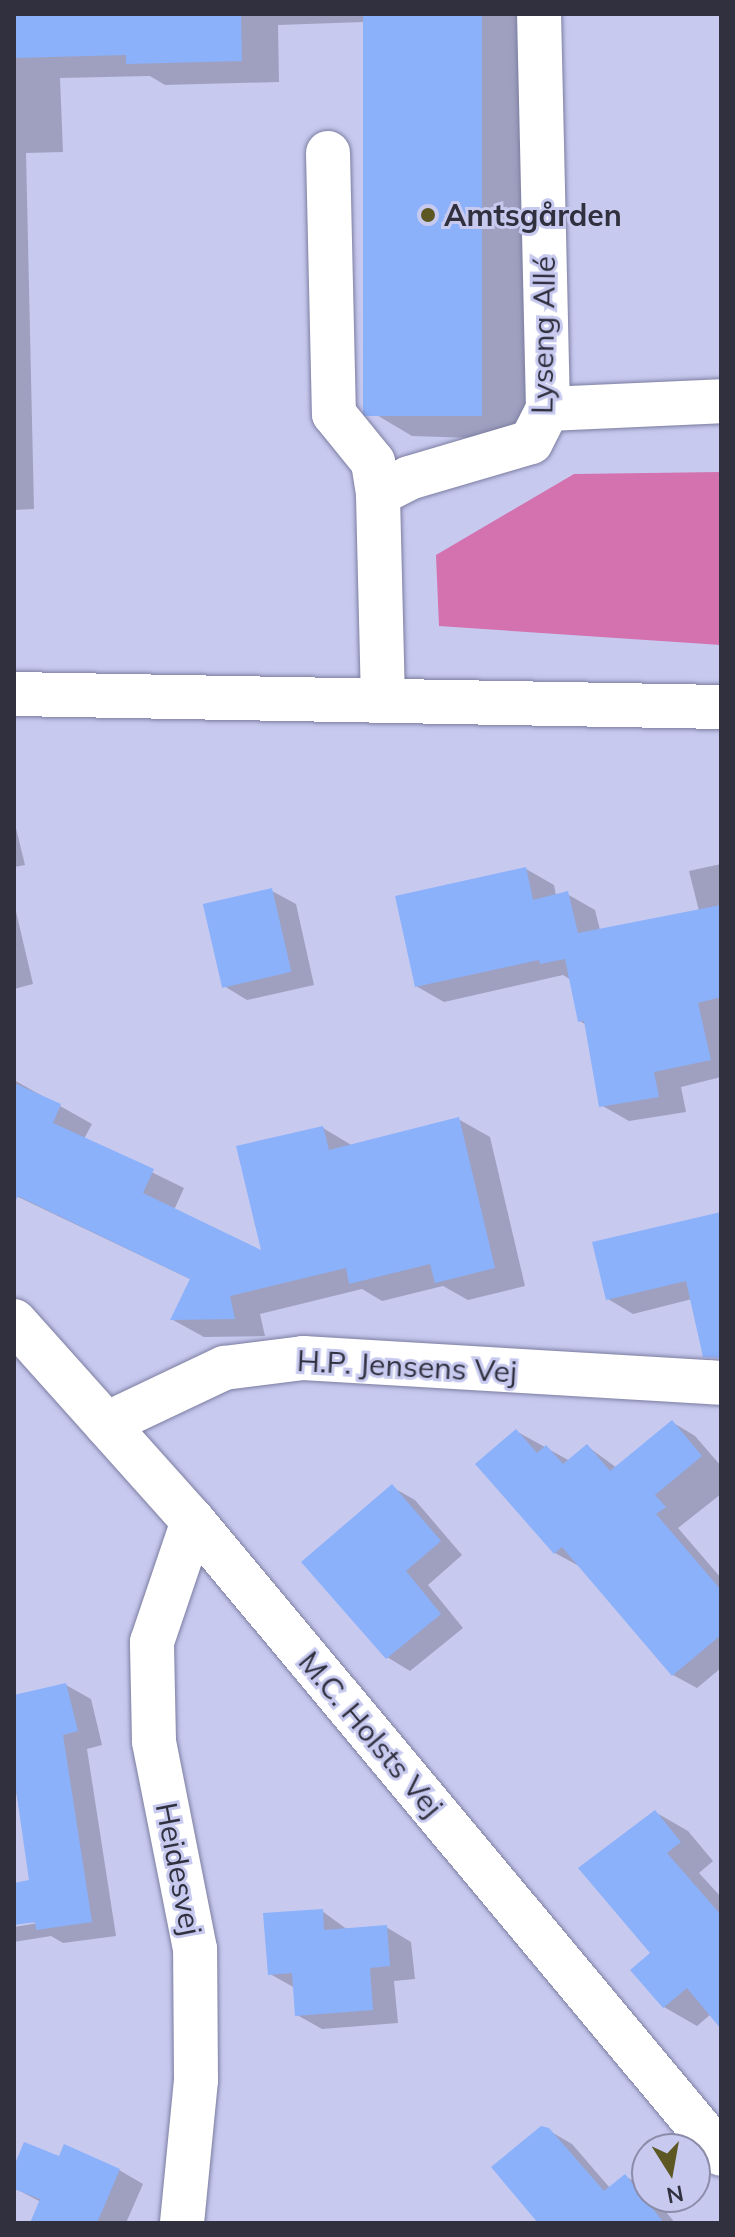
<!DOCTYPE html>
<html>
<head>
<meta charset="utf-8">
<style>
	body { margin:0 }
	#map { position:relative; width:735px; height:2237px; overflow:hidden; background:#c7c9ef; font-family:Mulish,sans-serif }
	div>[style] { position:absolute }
	.forest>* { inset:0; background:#d471af }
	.shadow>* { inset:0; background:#0003 }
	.building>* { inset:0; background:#8bb1fb; transform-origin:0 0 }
	.roads { filter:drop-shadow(0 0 2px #7c7da0) drop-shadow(0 0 2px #7c7da0) }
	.minor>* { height:44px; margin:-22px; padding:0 22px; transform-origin:22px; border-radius:22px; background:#fff }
	.dots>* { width:22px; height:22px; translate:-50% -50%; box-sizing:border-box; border:4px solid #c7c9ef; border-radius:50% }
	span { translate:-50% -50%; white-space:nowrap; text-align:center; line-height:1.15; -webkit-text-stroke:6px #c7c9ef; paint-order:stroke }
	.poi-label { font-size:30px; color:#30303f; font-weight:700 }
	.left { translate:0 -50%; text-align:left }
	.street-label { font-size:30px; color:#30303f }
	.frame { position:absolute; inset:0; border:16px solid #30303f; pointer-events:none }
	.north { position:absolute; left:631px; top:2133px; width:80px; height:80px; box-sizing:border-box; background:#c7c9ef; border:2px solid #8b8ca9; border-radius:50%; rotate:169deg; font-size:22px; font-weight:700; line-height:32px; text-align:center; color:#30303f }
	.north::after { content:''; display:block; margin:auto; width:28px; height:36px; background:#5d5724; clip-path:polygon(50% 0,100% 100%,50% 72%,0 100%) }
</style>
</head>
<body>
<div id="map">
	<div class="forest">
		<div style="clip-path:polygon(721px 472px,721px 645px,439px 626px,436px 555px,574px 474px)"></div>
	</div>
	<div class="shadow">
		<div style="clip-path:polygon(14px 14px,518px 14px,530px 440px,412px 436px,375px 414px,365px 22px,278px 25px,279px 82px,165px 85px,150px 76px,60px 78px,63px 152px,26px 153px,34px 509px,14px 510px)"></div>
		<div style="clip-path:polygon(14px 820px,25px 865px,14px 867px)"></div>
		<div style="clip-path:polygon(721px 864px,721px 1077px,681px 1087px,686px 1112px,629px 1121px,601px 1105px,586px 1025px,580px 1021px,571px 980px,563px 975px,444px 1002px,416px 986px,526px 869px,554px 885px,556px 896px,567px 894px,595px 910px,600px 930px,699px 911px,689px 871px)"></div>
		<div style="clip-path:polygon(272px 891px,296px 904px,314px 985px,247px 1000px,224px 986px)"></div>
		<div style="clip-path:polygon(14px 903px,33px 984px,14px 989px)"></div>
		<div style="clip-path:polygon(14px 1080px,92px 1124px,84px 1139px,184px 1188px,174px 1210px,264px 1253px,323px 1128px,353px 1146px,458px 1119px,490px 1137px,525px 1286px,468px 1300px,443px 1286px,382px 1301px,362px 1289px,260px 1314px,265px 1336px,204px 1337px,173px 1320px,192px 1280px,14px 1195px)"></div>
		<div style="clip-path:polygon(721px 1214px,721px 1351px,692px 1299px,633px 1314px,608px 1299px)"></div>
		<div style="clip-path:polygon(672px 1422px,695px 1436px,721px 1466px,721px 1494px,678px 1528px,721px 1578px,721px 1668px,697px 1688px,673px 1675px,579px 1566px,555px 1553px,516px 1431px,570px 1461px,587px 1446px,617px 1468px)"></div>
		<div style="clip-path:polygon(392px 1487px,415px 1500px,462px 1555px,428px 1585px,463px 1628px,410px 1671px,387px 1657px)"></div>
		<div style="clip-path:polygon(66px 1685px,91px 1699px,102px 1745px,87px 1749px,116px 1936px,63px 1943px,51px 1936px,14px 1942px,14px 1927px,45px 1922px,14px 1923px,14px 1885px,32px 1882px,14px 1780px,14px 1697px)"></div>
		<div style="clip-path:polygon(655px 1812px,688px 1831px,713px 1861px,699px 1873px,721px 1897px,721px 2026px,711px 2014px,697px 2026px,664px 2007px,653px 1953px)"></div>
		<div style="clip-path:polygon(322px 1911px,348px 1930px,386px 1927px,411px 1942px,415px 1979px,394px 1981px,398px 2023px,322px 2029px,297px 2015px,295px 1988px,270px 1974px)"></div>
		<div style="clip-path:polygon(548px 2130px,572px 2144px,610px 2188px,625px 2176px,647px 2189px,647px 2197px,654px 2197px,675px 2223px,540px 2223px)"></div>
		<div style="clip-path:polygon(60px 2159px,119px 2170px,143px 2184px,126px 2223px,32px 2223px,41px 2202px,14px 2188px,14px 2171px)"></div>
	</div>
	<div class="building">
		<div style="clip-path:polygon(14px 14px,241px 14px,242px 61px,126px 64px,126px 55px,14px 58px)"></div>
		<div style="left:363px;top:14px;width:119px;height:402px"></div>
		<div style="clip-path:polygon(526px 867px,533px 900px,568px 891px,578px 933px,721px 905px,721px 997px,698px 1003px,711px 1060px,654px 1072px,659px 1097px,599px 1107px,584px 1021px,578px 1022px,565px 959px,540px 964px,539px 960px,415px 987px,395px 896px)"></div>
		<div style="left:272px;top:888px;width:86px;height:71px;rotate:77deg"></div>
		<div style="clip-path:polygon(14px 1083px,61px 1104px,53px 1123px,154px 1169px,143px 1193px,261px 1250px,236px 1146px,323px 1126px,329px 1150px,459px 1117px,495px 1268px,435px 1283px,430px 1264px,349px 1284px,346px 1268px,230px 1296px,235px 1319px,170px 1320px,190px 1279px,18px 1196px,14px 1204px)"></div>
		<div style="clip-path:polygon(721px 1212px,721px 1358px,703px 1357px,686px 1281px,606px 1300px,592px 1242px)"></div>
		<div style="clip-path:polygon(672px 1420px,702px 1456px,655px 1495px,666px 1507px,656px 1514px,721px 1590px,721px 1635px,672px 1676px,562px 1547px,554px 1554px,475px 1464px,516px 1429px,537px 1453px,546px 1445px,563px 1464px,587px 1444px,610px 1471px)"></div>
		<div style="clip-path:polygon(392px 1484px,441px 1541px,406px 1571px,441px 1614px,386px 1659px,301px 1562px)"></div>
		<div style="clip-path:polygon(66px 1683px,78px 1731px,63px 1735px,92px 1922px,36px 1930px,35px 1922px,14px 1925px,14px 1883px,29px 1880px,14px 1776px,14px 1695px)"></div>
		<div style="clip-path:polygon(655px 1810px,681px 1842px,667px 1853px,721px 1915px,721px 2029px,687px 1988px,663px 2008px,630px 1970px,650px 1953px,578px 1868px)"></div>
		<div style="clip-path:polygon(323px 1909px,324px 1930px,387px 1925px,390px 1966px,370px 1968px,373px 2010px,295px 2016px,292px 1973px,268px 1975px,263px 1913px)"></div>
		<div style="clip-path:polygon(541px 2126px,549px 2128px,604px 2191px,625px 2174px,664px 2223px,538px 2223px,491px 2167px)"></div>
		<div style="clip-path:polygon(24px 2142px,59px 2156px,64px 2144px,120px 2169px,97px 2223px,30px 2223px,40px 2199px,14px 2189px,14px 2166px)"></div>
	</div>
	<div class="roads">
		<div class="minor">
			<div style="left:328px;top:153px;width:261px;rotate:88.7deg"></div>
			<div style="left:334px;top:414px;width:62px;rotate:50.9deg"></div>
			<div style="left:373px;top:462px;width:32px;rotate:81deg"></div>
			<div style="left:548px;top:409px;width:173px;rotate:-2.6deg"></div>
			<div style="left:14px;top:694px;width:707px;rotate:1.05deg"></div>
			<div style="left:383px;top:701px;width:207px;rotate:-91.4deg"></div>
			<div style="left:378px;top:494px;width:35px;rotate:-27deg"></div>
			<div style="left:409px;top:478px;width:127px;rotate:-16.4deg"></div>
			<div style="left:531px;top:442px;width:37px;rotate:-63deg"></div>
			<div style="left:548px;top:409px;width:395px;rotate:-91.3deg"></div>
			<div style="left:14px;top:1321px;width:268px;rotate:48.2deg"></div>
			<div style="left:193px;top:1521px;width:824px;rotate:50.17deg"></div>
			<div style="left:106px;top:1424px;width:131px;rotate:-25.4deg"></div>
			<div style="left:224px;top:1368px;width:80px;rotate:-7.2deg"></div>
			<div style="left:303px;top:1358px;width:419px;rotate:3.4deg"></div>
			<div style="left:182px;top:2223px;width:144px;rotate:-84.4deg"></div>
			<div style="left:196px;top:2080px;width:131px;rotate:-90.4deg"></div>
			<div style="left:195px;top:1949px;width:212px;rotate:-101.2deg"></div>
			<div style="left:154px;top:1741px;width:99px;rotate:-91.2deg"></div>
			<div style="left:152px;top:1642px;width:128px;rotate:-71.3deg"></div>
		</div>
	</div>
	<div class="dots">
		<div style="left:428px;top:215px;background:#5d5724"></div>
	</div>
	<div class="poi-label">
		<span class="left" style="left:444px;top:215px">Amtsgården</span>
	</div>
	<div class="street-label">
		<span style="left:543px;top:335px;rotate:-89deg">Lyseng Allé</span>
		<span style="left:407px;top:1366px;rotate:3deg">H.P. Jensens Vej</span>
		<span style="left:371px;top:1734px;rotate:50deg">M.C. Holsts Vej</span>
		<span style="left:179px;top:1869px;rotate:79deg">Heidesvej</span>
	</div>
	<div class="frame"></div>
	<div class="north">N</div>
</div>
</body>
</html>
